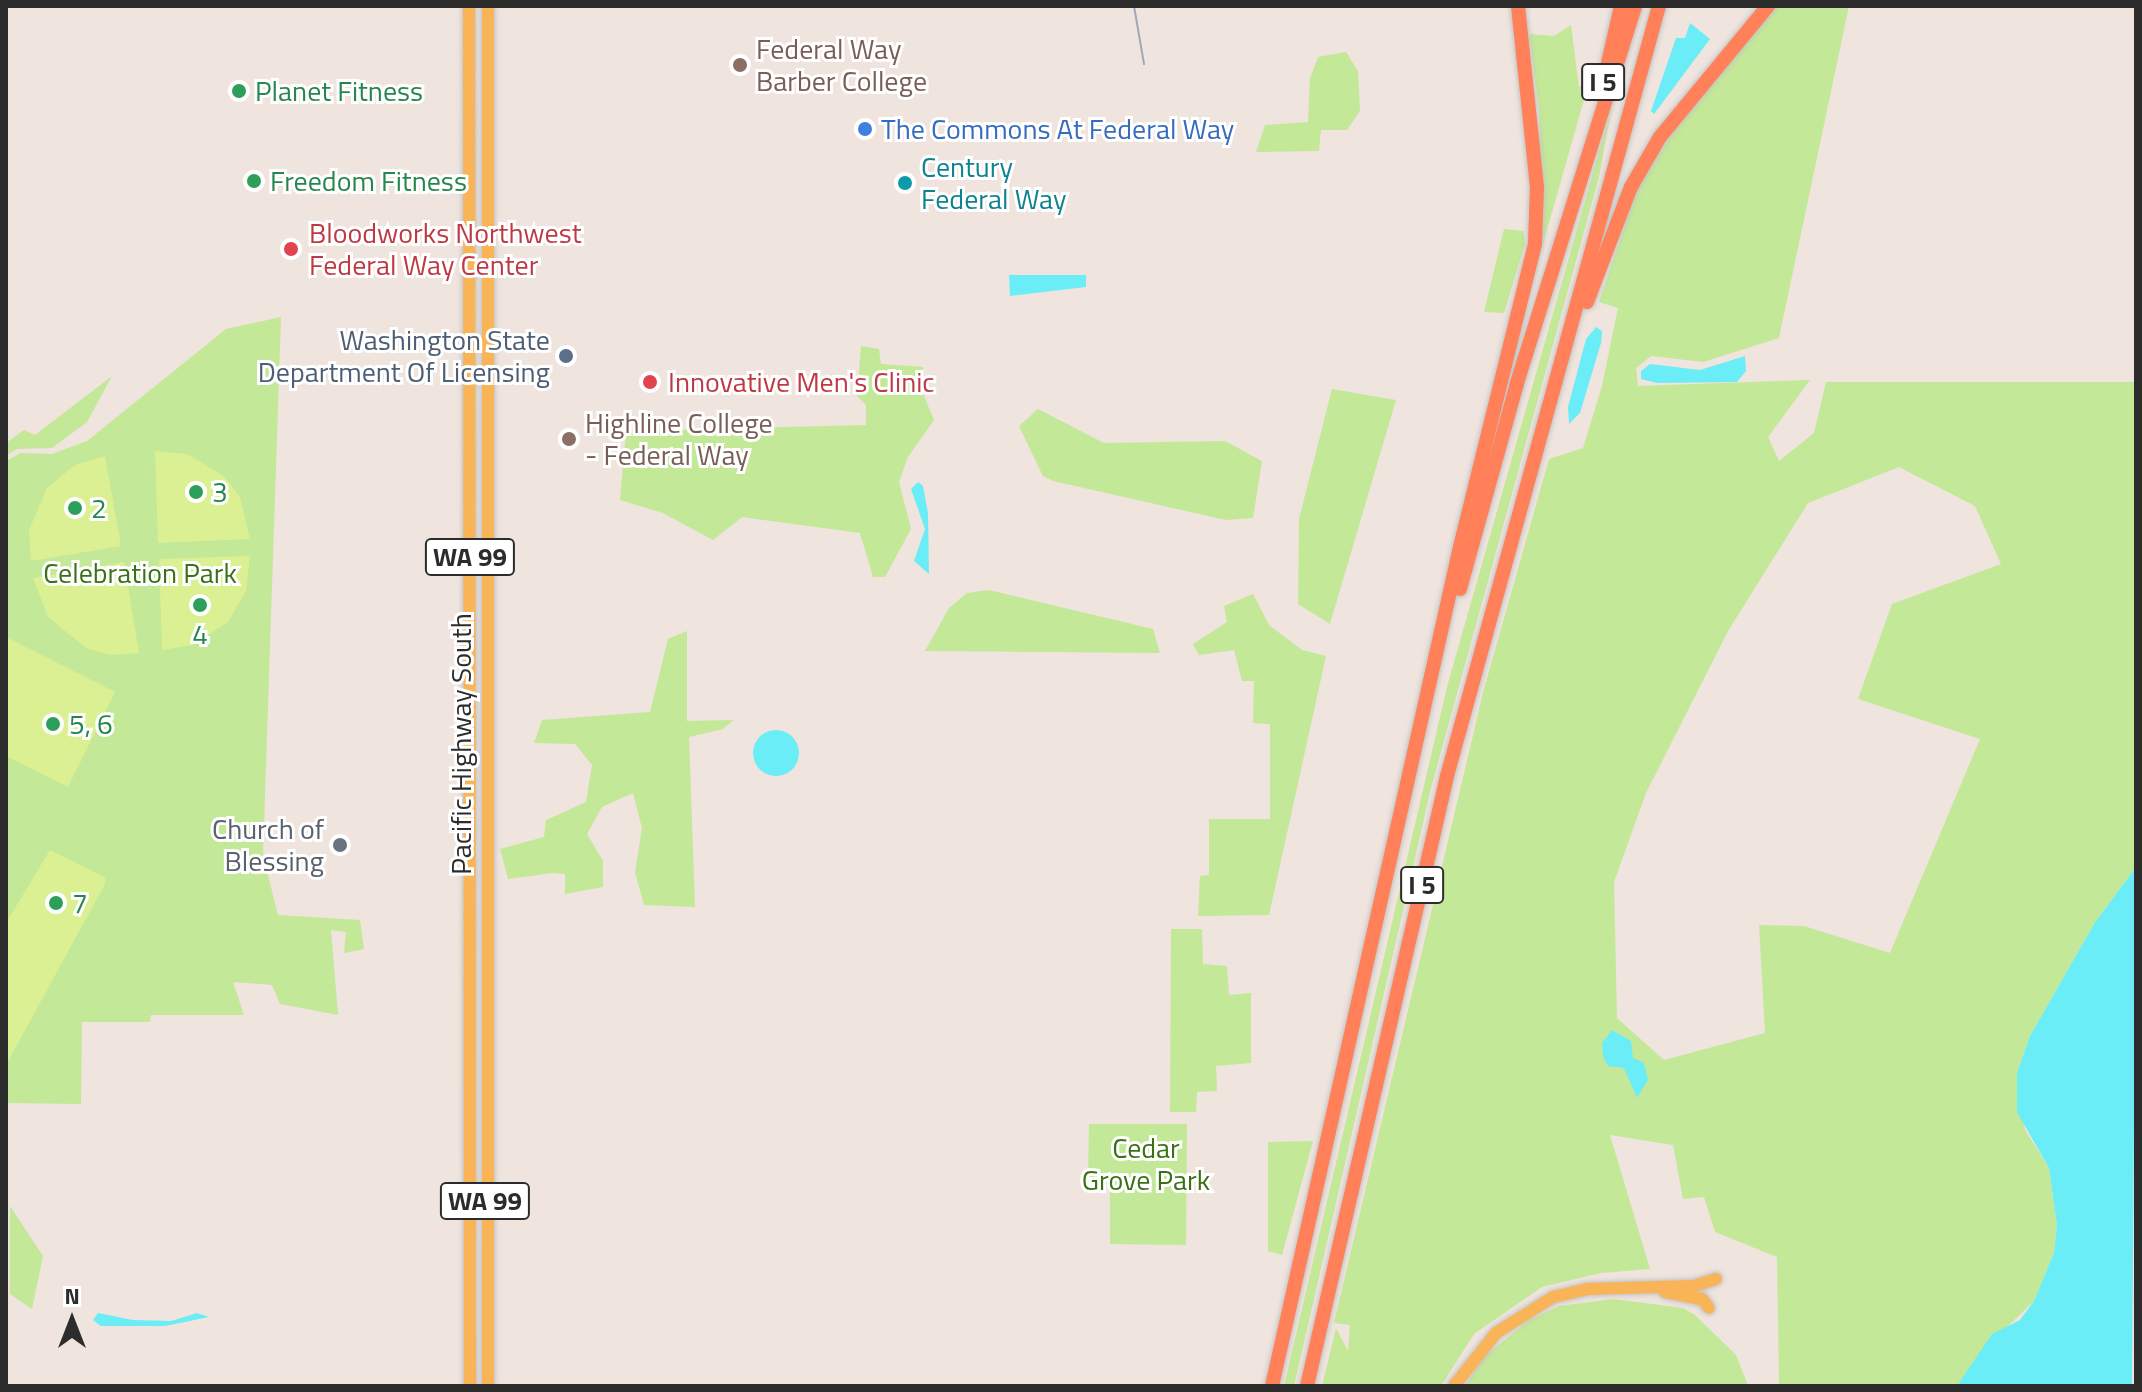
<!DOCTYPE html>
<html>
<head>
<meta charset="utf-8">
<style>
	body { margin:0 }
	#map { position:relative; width:2142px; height:1392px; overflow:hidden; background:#efe4de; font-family:"Titillium Web",sans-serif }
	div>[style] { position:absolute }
	.green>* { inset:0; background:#c3e897 }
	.pitch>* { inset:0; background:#dbf092 }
	.water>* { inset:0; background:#6bedf7 }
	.round { border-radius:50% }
	.roads { filter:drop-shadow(0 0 2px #c4c4c4) drop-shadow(0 0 2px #c4c4c4) }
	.major>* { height:12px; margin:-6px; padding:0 6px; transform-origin:6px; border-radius:6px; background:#fab458 }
	.highway>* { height:14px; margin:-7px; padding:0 7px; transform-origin:7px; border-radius:7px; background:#ff8059 }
	.tram>* { height:2px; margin:-1px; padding:0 1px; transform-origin:1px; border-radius:1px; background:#a0a8b8 }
	.dots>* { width:22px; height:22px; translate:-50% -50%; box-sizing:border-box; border:4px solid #fff; border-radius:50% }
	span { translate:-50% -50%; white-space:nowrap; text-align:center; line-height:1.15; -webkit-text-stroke:6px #fff; paint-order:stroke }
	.shield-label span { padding:2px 6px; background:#fff; border:2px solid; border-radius:6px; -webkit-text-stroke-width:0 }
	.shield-label { font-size:26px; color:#2c2c2c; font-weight:700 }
	.education-label { font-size:28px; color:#785e54 }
	.left { translate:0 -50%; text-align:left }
	.leisure-label { font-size:28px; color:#27864d }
	.shop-label { font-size:28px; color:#366cbe }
	.culture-label { font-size:28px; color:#0d838f }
	.health-label { font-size:28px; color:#be3a42 }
	.service-label { font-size:28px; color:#4e5e75 }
	.right { translate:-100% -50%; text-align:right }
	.park-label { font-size:28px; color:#3a7016 }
	.street-label { font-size:28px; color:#2c2c2c }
	.worship-label { font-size:28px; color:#5b616d }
	.frame { position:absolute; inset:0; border:8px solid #2c2c2c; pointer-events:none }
	.north { position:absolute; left:32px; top:1280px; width:80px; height:80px; -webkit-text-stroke:6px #fff; paint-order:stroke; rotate:0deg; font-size:22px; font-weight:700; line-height:32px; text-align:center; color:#2c2c2c }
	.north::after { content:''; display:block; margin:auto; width:28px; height:36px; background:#2c2c2c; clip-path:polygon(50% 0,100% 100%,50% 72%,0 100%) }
</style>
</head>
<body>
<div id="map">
	<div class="green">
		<div style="clip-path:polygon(evenodd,1777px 6px,1849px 6px,1779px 338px,1703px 362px,1651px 356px,1636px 368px,1638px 386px,1810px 380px,1768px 437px,1779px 461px,1814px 433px,1826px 382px,2136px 382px,2136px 867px,2094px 924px,2030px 1036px,2017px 1073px,2025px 1130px,2049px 1168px,2057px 1225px,2054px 1253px,2034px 1301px,1981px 1352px,1957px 1386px,1779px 1386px,1777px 1257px,1715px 1232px,1704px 1197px,1683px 1199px,1673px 1145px,1610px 1135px,1650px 1269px,1601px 1273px,1542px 1287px,1474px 1334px,1441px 1386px,1322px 1386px,1336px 1328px,1348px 1351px,1350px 1325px,1334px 1323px,1483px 693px,1549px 459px,1583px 448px,1602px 386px,1618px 308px,1599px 302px,1637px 190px,1681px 118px,1777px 6px,1899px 467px,1975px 506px,2001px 564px,1892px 604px,1858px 699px,1980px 739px,1890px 953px,1804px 926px,1759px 925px,1765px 1033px,1664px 1060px,1617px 1018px,1614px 882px,1646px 793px,1728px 631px,1808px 503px,1899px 467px)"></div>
		<div style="clip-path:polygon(1571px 25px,1579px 87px,1589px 82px,1543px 244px,1539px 110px,1529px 34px,1554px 36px)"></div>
		<div style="clip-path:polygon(1346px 52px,1358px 71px,1360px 111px,1347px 130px,1321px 130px,1319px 151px,1256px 152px,1265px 125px,1308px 122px,1310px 78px,1318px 57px)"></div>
		<div style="clip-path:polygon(1612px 106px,1599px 177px,1431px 788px,1294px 1386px,1284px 1386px,1447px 687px)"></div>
		<div style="clip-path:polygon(1504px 229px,1524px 231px,1525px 244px,1504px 313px,1484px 312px)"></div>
		<div style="clip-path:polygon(281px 317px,263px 855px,278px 915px,360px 920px,364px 949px,344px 953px,346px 932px,331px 930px,338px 1015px,280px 1004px,272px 985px,233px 982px,244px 1015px,151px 1015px,150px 1022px,82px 1022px,81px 1104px,6px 1103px,6px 461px,21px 453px,52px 454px,87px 441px,226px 329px)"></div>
		<div style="clip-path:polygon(861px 346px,879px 349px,881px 364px,923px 367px,924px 396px,934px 420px,908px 457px,899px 482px,911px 529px,885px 577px,873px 577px,860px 533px,742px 517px,713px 540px,663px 513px,620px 500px,626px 431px,866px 425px,866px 405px,857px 396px)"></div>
		<div style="clip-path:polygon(112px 376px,87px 422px,52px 448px,17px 449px,6px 455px,6px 443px,24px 430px,35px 435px)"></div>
		<div style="clip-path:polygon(1332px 389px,1396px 400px,1330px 624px,1298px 604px,1299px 519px)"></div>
		<div style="clip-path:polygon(1038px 409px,1104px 443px,1225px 441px,1262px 461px,1253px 518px,1226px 520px,1053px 481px,1043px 476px,1019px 426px)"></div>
		<div style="clip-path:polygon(989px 590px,1153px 629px,1160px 653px,925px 651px,949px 608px,967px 593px)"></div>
		<div style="clip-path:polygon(1253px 594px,1269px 625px,1302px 650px,1326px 656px,1269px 915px,1198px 916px,1200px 876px,1209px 875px,1209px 819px,1270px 819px,1270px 724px,1253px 723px,1254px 681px,1242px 681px,1234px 650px,1199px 655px,1193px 644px,1227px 622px,1224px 606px)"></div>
		<div style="clip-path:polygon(687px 631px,687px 721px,734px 720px,723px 729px,689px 737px,695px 907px,644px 905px,635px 872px,642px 828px,633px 793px,602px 807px,587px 834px,603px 861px,603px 887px,565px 894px,565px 874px,553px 873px,508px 879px,500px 849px,544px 837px,546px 820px,586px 802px,592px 765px,575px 744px,534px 743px,542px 720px,650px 712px,668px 639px)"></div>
		<div style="clip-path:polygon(1171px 929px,1202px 929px,1203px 964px,1227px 966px,1229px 995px,1251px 993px,1251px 1063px,1216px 1066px,1217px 1091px,1197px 1092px,1196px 1112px,1170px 1112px)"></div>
		<div style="clip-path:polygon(1089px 1124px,1187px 1124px,1186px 1245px,1110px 1244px,1110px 1181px,1088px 1180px)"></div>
		<div style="clip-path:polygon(1313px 1141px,1282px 1255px,1268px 1251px,1268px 1142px)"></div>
		<div style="clip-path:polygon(10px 1206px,43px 1256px,32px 1309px,10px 1294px)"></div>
		<div style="clip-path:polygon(1613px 1299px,1683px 1308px,1695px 1315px,1736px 1355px,1748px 1386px,1465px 1386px,1486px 1355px,1528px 1321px,1559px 1306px)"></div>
	</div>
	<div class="pitch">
		<div style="clip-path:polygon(155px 451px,187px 454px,224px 476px,240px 497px,250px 539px,158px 543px)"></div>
		<div style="clip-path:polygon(105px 456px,121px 546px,31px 561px,29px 530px,47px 488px,75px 465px)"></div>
		<div style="clip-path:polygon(250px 556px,246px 591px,228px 622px,193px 645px,162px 650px,159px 559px)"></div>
		<div style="clip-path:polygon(124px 562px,139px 653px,111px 655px,86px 648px,48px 617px,33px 578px)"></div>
		<div style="clip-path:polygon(6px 637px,115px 692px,68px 787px,6px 756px)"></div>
		<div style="clip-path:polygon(50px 850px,105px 877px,105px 884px,6px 1065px,6px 923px)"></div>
	</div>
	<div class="water">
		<div style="clip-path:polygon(1690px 23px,1710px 39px,1654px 114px,1651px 111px,1676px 38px,1685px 38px)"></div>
		<div style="clip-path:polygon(1009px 275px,1086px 275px,1086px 287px,1010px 296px)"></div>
		<div style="clip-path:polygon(1596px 327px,1602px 331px,1601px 343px,1580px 413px,1569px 424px,1568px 407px,1586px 339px)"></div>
		<div style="clip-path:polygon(1745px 356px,1746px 371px,1737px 382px,1657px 383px,1641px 379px,1641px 371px,1650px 364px,1700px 370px)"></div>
		<div style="clip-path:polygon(918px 482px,923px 486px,928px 513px,929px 574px,914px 561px,925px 529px,911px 489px)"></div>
		<div class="round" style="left:753px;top:730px;width:46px;height:46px"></div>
		<div style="clip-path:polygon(2136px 867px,2132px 1386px,1957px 1386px,1992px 1334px,2020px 1320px,2034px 1301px,2054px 1253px,2057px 1225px,2049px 1168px,2017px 1112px,2017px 1073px,2030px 1036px,2094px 924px)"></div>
		<div style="clip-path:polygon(1612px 1030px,1631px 1041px,1633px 1058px,1644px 1063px,1648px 1080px,1637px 1098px,1624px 1068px,1608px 1066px,1603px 1056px,1602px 1043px)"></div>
		<div style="clip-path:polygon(98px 1313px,133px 1320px,171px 1321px,197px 1313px,209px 1317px,165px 1326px,101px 1326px,93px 1320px)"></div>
	</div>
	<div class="roads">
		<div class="major">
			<div style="left:469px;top:6px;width:1380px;rotate:89.96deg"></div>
			<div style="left:1665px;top:1292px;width:38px;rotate:11deg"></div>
			<div style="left:1702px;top:1299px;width:11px;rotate:52deg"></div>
			<div style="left:488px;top:1386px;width:1380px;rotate:-90deg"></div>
			<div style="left:1454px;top:1386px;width:68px;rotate:-51.6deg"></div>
			<div style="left:1496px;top:1333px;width:67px;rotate:-32.3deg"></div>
			<div style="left:1553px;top:1297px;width:35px;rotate:-13deg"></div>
			<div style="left:1587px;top:1289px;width:107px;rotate:-1.6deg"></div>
			<div style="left:1694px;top:1286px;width:23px;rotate:-18deg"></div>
		</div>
		<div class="highway">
			<div style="left:1608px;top:63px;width:58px;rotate:-77.2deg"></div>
			<div style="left:1587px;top:302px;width:123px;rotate:-69.1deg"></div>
			<div style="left:1631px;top:187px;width:58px;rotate:-59.9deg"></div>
			<div style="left:1660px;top:137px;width:170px;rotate:-50.5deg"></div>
			<div style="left:1460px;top:589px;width:214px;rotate:-74.5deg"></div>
			<div style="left:1517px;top:383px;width:395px;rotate:-72.6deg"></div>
			<div style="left:1272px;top:1386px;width:860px;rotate:-77.37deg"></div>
			<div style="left:1460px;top:547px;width:312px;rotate:-76.1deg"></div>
			<div style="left:1535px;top:244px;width:57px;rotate:-88deg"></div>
			<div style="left:1537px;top:187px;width:182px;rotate:-96deg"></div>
			<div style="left:1307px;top:1386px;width:626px;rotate:-77.07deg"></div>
			<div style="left:1447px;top:776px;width:799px;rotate:-74.61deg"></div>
		</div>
	</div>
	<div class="tram">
		<div style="left:1134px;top:6px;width:59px;rotate:80.2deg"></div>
	</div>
	<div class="dots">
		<div style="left:740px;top:65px;background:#8d6e63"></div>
		<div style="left:239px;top:91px;background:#2e9e5b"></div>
		<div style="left:865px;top:129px;background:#3f7fe0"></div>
		<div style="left:254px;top:181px;background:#2e9e5b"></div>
		<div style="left:905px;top:183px;background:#0f9aa8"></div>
		<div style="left:291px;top:249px;background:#e0444e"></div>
		<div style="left:566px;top:356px;background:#5c6f8a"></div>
		<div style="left:650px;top:382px;background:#e0444e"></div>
		<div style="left:569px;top:439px;background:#8d6e63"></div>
		<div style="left:196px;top:492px;background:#2e9e5b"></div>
		<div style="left:75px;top:508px;background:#2e9e5b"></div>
		<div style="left:200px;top:605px;background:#2e9e5b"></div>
		<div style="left:53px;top:724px;background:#2e9e5b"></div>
		<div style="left:340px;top:845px;background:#6b7280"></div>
		<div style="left:56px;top:903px;background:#2e9e5b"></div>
	</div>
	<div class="shield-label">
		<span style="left:1603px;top:82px">I 5</span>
		<span style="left:470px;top:557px">WA 99</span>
		<span style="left:1422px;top:885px">I 5</span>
		<span style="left:485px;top:1201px">WA 99</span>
	</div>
	<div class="education-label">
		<span class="left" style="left:756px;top:65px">Federal Way<br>Barber College</span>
		<span class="left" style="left:585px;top:439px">Highline College<br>- Federal Way</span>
	</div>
	<div class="leisure-label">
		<span class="left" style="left:255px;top:91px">Planet Fitness</span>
		<span class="left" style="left:270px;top:181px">Freedom Fitness</span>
		<span class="left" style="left:212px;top:492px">3</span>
		<span class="left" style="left:91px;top:508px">2</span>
		<span style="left:200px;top:634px">4</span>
		<span class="left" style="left:69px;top:724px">5, 6</span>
		<span class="left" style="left:72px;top:903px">7</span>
	</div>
	<div class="shop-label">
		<span class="left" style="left:881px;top:129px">The Commons At Federal Way</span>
	</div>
	<div class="culture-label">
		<span class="left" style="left:921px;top:183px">Century<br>Federal Way</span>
	</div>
	<div class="health-label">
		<span class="left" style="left:309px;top:249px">Bloodworks Northwest<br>Federal Way Center</span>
		<span class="left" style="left:668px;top:382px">Innovative Men's Clinic</span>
	</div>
	<div class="service-label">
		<span class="right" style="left:550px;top:356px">Washington State<br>Department Of Licensing</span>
	</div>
	<div class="park-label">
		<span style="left:140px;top:573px">Celebration Park</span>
		<span style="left:1146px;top:1164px">Cedar<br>Grove Park</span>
	</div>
	<div class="street-label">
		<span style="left:461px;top:744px;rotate:-90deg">Pacific Highway South</span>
	</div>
	<div class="worship-label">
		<span class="right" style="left:324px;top:845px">Church of<br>Blessing</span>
	</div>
	<div class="frame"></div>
	<div class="north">N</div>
</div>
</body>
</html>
